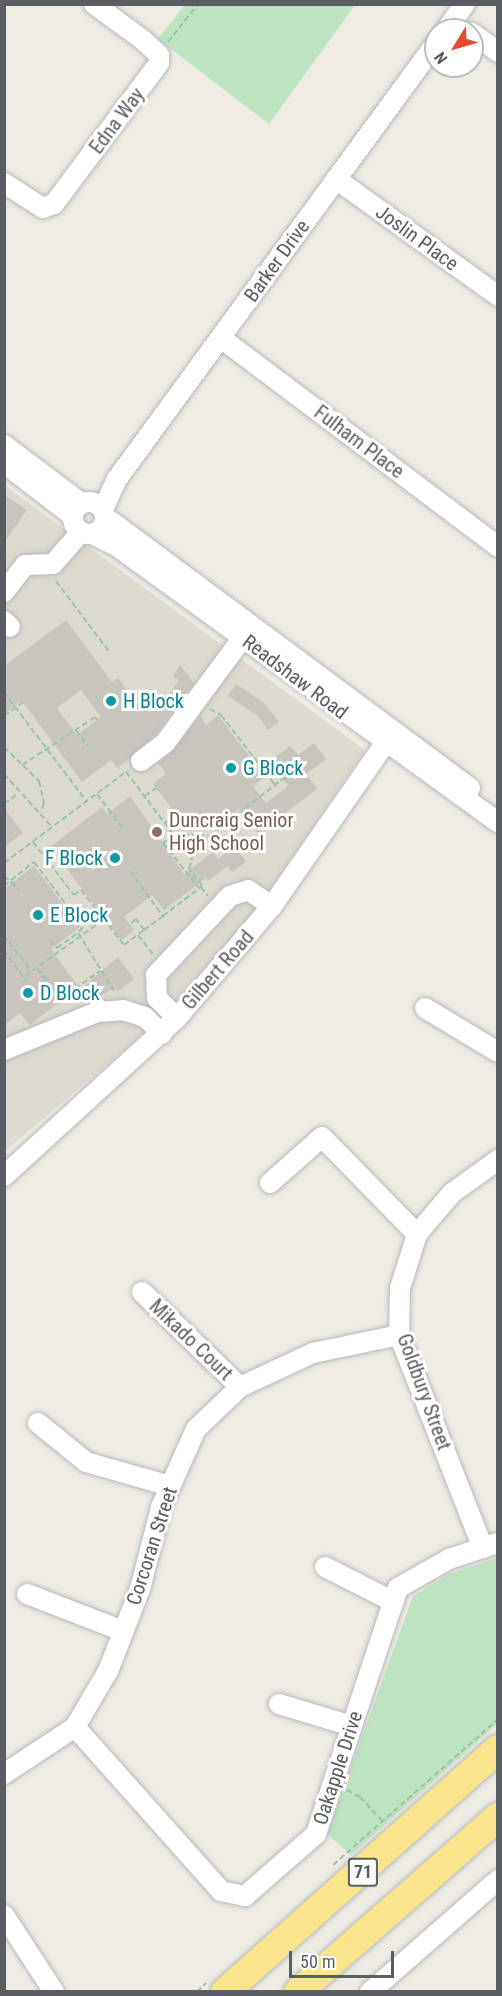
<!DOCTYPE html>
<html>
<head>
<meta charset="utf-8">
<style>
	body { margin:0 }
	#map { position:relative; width:502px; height:1996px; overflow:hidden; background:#edebe2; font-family:"Roboto Condensed",sans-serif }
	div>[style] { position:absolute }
	.education>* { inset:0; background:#dddad0 }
	.green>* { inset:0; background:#bfe4c1 }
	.building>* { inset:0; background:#c8c5bf }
	.path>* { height:2px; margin-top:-1px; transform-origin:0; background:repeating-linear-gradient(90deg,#98c4a8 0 6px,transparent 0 9px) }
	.roads { filter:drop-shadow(0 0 2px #b7b9be) drop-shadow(0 0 2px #b7b9be) }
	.minor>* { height:20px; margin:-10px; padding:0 10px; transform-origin:10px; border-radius:10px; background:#fff }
	.minor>.ring { margin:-10px; padding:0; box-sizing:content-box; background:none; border:20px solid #fff; border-radius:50% }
	.highway>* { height:28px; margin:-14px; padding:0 14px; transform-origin:14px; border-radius:14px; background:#fae58c }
	.dots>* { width:16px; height:16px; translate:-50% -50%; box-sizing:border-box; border:3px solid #fff; border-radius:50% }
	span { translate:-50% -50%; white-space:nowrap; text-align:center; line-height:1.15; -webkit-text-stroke:6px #fff; paint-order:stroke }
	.shield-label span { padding:2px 4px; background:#fff; border:2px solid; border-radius:4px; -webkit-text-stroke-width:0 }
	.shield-label { font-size:18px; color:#5a5d62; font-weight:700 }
	.street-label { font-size:20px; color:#5a5d62 }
	.culture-label { font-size:20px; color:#0d838f }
	.left { translate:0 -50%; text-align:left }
	.right { translate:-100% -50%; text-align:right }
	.education-label { font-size:20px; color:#785e54 }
	.frame { position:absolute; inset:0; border:6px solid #5a5d62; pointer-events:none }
	.north { position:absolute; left:424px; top:18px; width:60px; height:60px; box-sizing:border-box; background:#fff; border:2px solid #bdbec0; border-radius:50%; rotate:233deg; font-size:16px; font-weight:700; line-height:24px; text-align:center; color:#5a5d62 }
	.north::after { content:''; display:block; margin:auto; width:21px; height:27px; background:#e44b31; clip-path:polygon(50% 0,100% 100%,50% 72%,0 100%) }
	.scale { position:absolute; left:289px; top:1951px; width:105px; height:27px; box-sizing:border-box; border:3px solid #5a5d62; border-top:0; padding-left:8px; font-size:18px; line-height:21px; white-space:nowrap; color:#5a5d62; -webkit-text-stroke:4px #fff; paint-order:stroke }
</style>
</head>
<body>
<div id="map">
	<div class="education">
		<div style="clip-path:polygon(4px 485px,365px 750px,254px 913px,154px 1025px,5px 1151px)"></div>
	</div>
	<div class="green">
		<div style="clip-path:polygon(185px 5px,185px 4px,355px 5px,269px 124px,158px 39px)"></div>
		<div style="clip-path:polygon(497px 1558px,497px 1724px,351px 1855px,327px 1834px,413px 1596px,451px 1573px)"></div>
	</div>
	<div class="building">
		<div style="clip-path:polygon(4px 495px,27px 510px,4px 543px)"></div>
		<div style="clip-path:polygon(evenodd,66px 620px,112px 682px,118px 678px,141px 709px,158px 695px,163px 702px,179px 680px,173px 676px,180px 665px,194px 683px,156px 734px,130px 758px,117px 768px,111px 760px,82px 782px,22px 701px,4px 714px,4px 666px,66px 620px,81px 690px,101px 717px,77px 735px,57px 708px,81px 690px)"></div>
		<div style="clip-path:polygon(236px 684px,264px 703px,279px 722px,268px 730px,258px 716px,228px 696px)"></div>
		<div style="clip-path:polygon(218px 715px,265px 777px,253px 786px,266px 803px,288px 786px,270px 761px,290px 746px,298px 755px,314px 743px,326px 759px,306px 774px,317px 789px,258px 834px,240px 809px,214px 830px,206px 820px,190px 832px,153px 784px,166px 774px,158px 763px,174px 750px,200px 716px,206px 725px)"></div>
		<div style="clip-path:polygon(130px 796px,184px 874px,213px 852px,218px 859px,235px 846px,246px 862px,232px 872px,228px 866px,208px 881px,206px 878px,164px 910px,152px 895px,124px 917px,134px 930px,121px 940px,50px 847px,102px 807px,107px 814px)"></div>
		<div style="clip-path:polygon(4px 808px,23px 833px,4px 847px)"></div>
		<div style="clip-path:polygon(34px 866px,80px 927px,51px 949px,79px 988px,29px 1025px,20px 1013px,4px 1025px,4px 889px)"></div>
		<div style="clip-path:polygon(118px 957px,134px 979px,117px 992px,115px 988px,85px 1004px,77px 992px)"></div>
	</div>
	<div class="path">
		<div style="left:168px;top:42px;width:48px;rotate:-51.7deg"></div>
		<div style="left:56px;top:581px;width:90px;rotate:53.1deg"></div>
		<div style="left:4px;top:692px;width:138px;rotate:53deg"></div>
		<div style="left:210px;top:709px;width:13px;rotate:29deg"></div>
		<div style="left:221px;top:715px;width:88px;rotate:52.4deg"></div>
		<div style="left:4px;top:716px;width:24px;rotate:-36deg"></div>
		<div style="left:76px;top:730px;width:20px;rotate:53deg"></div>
		<div style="left:4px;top:747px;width:49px;rotate:44.2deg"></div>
		<div style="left:39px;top:781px;width:23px;rotate:77deg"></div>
		<div style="left:44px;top:803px;width:9px;rotate:111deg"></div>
		<div style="left:22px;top:765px;width:87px;rotate:-33.3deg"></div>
		<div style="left:95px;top:717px;width:4px;rotate:56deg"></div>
		<div style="left:126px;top:772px;width:79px;rotate:52.7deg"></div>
		<div style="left:174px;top:835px;width:14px;rotate:144deg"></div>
		<div style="left:163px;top:843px;width:58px;rotate:51.3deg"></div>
		<div style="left:4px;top:774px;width:72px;rotate:47.8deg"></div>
		<div style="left:97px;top:794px;width:45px;rotate:53.1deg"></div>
		<div style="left:145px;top:796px;width:14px;rotate:-36deg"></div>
		<div style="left:4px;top:804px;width:17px;rotate:-36deg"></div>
		<div style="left:165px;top:823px;width:14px;rotate:-39deg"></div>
		<div style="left:198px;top:835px;width:12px;rotate:5deg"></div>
		<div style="left:210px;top:836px;width:113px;rotate:-38.2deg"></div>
		<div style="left:203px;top:836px;width:18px;rotate:52deg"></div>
		<div style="left:33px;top:842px;width:67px;rotate:52.3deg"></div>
		<div style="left:74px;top:895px;width:9px;rotate:-36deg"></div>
		<div style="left:81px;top:890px;width:70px;rotate:52deg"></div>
		<div style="left:124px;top:945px;width:25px;rotate:-37deg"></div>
		<div style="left:144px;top:930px;width:14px;rotate:-126deg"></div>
		<div style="left:136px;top:919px;width:8px;rotate:140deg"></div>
		<div style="left:4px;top:863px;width:154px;rotate:-36.8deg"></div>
		<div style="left:130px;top:871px;width:56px;rotate:53.7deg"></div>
		<div style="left:163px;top:916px;width:49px;rotate:-37.6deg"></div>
		<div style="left:202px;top:886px;width:21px;rotate:-127deg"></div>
		<div style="left:189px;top:869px;width:35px;rotate:-75deg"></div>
		<div style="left:198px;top:835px;width:24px;rotate:180deg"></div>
		<div style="left:4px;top:876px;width:20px;rotate:41deg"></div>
		<div style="left:4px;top:886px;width:38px;rotate:-39deg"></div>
		<div style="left:34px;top:862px;width:81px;rotate:53deg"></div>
		<div style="left:83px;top:927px;width:8px;rotate:130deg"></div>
		<div style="left:78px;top:933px;width:68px;rotate:58.2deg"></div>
		<div style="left:201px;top:887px;width:11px;rotate:52deg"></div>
		<div style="left:144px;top:930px;width:24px;rotate:-36deg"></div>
		<div style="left:4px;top:935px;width:46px;rotate:52.9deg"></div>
		<div style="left:138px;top:935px;width:24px;rotate:52deg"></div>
		<div style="left:50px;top:940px;width:11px;rotate:49deg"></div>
		<div style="left:57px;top:948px;width:26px;rotate:-36deg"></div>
		<div style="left:4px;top:950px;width:39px;rotate:55deg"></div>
		<div style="left:37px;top:968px;width:39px;rotate:53deg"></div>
		<div style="left:60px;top:999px;width:49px;rotate:-35deg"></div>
		<div style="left:25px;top:976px;width:96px;rotate:-35.7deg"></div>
		<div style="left:347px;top:1790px;width:15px;rotate:28deg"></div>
		<div style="left:360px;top:1797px;width:33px;rotate:47deg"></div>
		<div style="left:333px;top:1865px;width:220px;rotate:-41.5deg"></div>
		<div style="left:197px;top:1992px;width:13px;rotate:-45deg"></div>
	</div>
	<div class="roads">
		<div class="minor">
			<div style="left:446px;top:30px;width:32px;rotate:-54deg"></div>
			<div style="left:472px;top:33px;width:32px;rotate:36deg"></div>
			<div style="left:336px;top:179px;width:200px;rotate:35.8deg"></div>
			<div style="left:4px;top:183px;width:46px;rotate:32.7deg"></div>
			<div style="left:43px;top:208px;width:12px;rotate:-20deg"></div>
			<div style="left:54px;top:204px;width:176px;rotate:-53.3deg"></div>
			<div style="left:159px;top:63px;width:8px;rotate:-90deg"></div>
			<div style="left:159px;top:55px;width:22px;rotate:-137deg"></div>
			<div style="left:143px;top:40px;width:61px;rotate:-143.7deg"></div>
			<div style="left:221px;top:338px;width:347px;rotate:37deg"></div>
			<div style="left:4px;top:445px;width:96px;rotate:37deg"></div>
			<div style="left:4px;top:463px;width:87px;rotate:37.5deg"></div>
			<div class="ring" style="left:73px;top:502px;width:12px;height:12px"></div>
			<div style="left:103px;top:510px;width:34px;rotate:-66deg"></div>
			<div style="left:117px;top:479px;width:540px;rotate:-53.81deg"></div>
			<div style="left:104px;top:523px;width:8px;rotate:-7deg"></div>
			<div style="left:112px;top:522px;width:446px;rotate:36.6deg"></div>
			<div style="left:92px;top:534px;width:25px;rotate:26deg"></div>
			<div style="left:115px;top:545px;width:473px;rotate:35.9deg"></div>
			<div style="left:4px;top:592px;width:34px;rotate:-52deg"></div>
			<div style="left:25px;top:565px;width:28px;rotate:-2deg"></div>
			<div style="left:53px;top:564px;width:43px;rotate:-48.8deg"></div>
			<div style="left:4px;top:621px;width:8px;rotate:45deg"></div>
			<div style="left:141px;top:761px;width:30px;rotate:-37deg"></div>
			<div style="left:165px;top:743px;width:142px;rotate:-53.6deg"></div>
			<div style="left:425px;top:1008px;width:85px;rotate:31.1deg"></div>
			<div style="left:177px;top:1018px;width:28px;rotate:-135deg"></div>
			<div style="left:157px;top:998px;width:23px;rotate:-92deg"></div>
			<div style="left:156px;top:975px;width:108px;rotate:-46.9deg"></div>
			<div style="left:230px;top:896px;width:19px;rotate:-18deg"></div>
			<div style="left:248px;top:890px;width:29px;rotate:34deg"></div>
			<div style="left:4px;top:1050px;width:100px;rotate:-22.2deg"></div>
			<div style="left:97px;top:1012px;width:26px;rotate:-4deg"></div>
			<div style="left:123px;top:1010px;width:23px;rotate:18deg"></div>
			<div style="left:145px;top:1017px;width:24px;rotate:45deg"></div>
			<div style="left:4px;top:1176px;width:234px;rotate:-42.4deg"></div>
			<div style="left:177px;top:1018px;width:147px;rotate:-49.7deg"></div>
			<div style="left:272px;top:906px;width:212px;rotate:-55.2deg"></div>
			<div style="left:270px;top:1183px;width:69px;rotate:-41.5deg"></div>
			<div style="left:322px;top:1137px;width:136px;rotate:45.6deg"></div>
			<div style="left:142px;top:1292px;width:136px;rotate:44.1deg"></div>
			<div style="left:38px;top:1423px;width:62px;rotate:39.1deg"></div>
			<div style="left:86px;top:1462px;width:87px;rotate:15.9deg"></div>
			<div style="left:483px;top:1548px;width:229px;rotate:-111.5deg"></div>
			<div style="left:399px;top:1335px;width:47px;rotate:-88.8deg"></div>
			<div style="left:400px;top:1288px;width:57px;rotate:-72.5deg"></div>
			<div style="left:417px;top:1234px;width:54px;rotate:-49.5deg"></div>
			<div style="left:452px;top:1193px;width:57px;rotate:-35.7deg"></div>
			<div style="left:325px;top:1567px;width:77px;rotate:26.9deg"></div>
			<div style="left:27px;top:1594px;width:103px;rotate:21.1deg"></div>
			<div style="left:279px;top:1704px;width:76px;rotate:16.8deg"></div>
			<div style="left:75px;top:1727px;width:220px;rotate:48.3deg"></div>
			<div style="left:221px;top:1891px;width:25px;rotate:12deg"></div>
			<div style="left:245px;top:1896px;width:94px;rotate:-41.1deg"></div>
			<div style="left:316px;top:1834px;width:259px;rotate:-71.6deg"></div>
			<div style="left:398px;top:1588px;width:59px;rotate:-29.6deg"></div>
			<div style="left:449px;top:1559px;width:52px;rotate:-18.1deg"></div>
			<div style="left:4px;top:1774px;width:85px;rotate:-33.5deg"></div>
			<div style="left:75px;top:1727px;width:65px;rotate:-59.5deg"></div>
			<div style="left:108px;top:1671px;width:88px;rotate:-68.7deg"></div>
			<div style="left:140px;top:1589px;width:85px;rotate:-75.6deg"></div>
			<div style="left:161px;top:1507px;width:85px;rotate:-65.8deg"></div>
			<div style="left:196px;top:1429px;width:61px;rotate:-43.7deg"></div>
			<div style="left:240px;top:1387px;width:81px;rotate:-25deg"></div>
			<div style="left:313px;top:1353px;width:88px;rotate:-11.8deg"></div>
			<div style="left:4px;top:1915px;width:92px;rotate:57deg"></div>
			<div style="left:370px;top:1992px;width:170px;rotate:-41.2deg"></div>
		</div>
		<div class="highway">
			<div style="left:225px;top:1992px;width:365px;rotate:-41.7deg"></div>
			<div style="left:298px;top:1992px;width:266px;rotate:-41.2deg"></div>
		</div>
	</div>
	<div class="dots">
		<div style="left:111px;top:701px;background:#0f9aa8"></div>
		<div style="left:231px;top:768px;background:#0f9aa8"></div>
		<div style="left:157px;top:832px;background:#8d6e63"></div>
		<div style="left:115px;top:858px;background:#0f9aa8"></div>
		<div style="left:38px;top:915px;background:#0f9aa8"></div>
		<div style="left:28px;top:993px;background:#0f9aa8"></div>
	</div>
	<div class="shield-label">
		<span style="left:363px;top:1872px">71</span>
	</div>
	<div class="street-label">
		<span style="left:117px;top:121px;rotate:-53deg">Edna Way</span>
		<span style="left:417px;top:238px;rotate:36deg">Joslin Place</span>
		<span style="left:277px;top:261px;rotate:-54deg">Barker Drive</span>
		<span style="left:359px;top:442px;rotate:37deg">Fulham Place</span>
		<span style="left:295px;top:677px;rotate:37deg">Readshaw Road</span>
		<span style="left:218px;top:970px;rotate:-49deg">Gilbert Road</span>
		<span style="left:191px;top:1340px;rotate:44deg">Mikado Court</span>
		<span style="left:424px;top:1392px;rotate:70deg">Goldbury Street</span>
		<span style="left:152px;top:1546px;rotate:-72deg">Corcoran Street</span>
		<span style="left:338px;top:1768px;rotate:-72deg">Oakapple Drive</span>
	</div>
	<div class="culture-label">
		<span class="left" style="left:123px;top:701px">H Block</span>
		<span class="left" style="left:243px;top:768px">G Block</span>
		<span class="right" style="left:103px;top:858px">F Block</span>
		<span class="left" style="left:50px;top:915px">E Block</span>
		<span class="left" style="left:40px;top:993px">D Block</span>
	</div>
	<div class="education-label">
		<span class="left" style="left:169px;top:832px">Duncraig Senior<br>High School</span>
	</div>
	<div class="frame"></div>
	<div class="north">N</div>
	<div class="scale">50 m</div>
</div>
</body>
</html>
